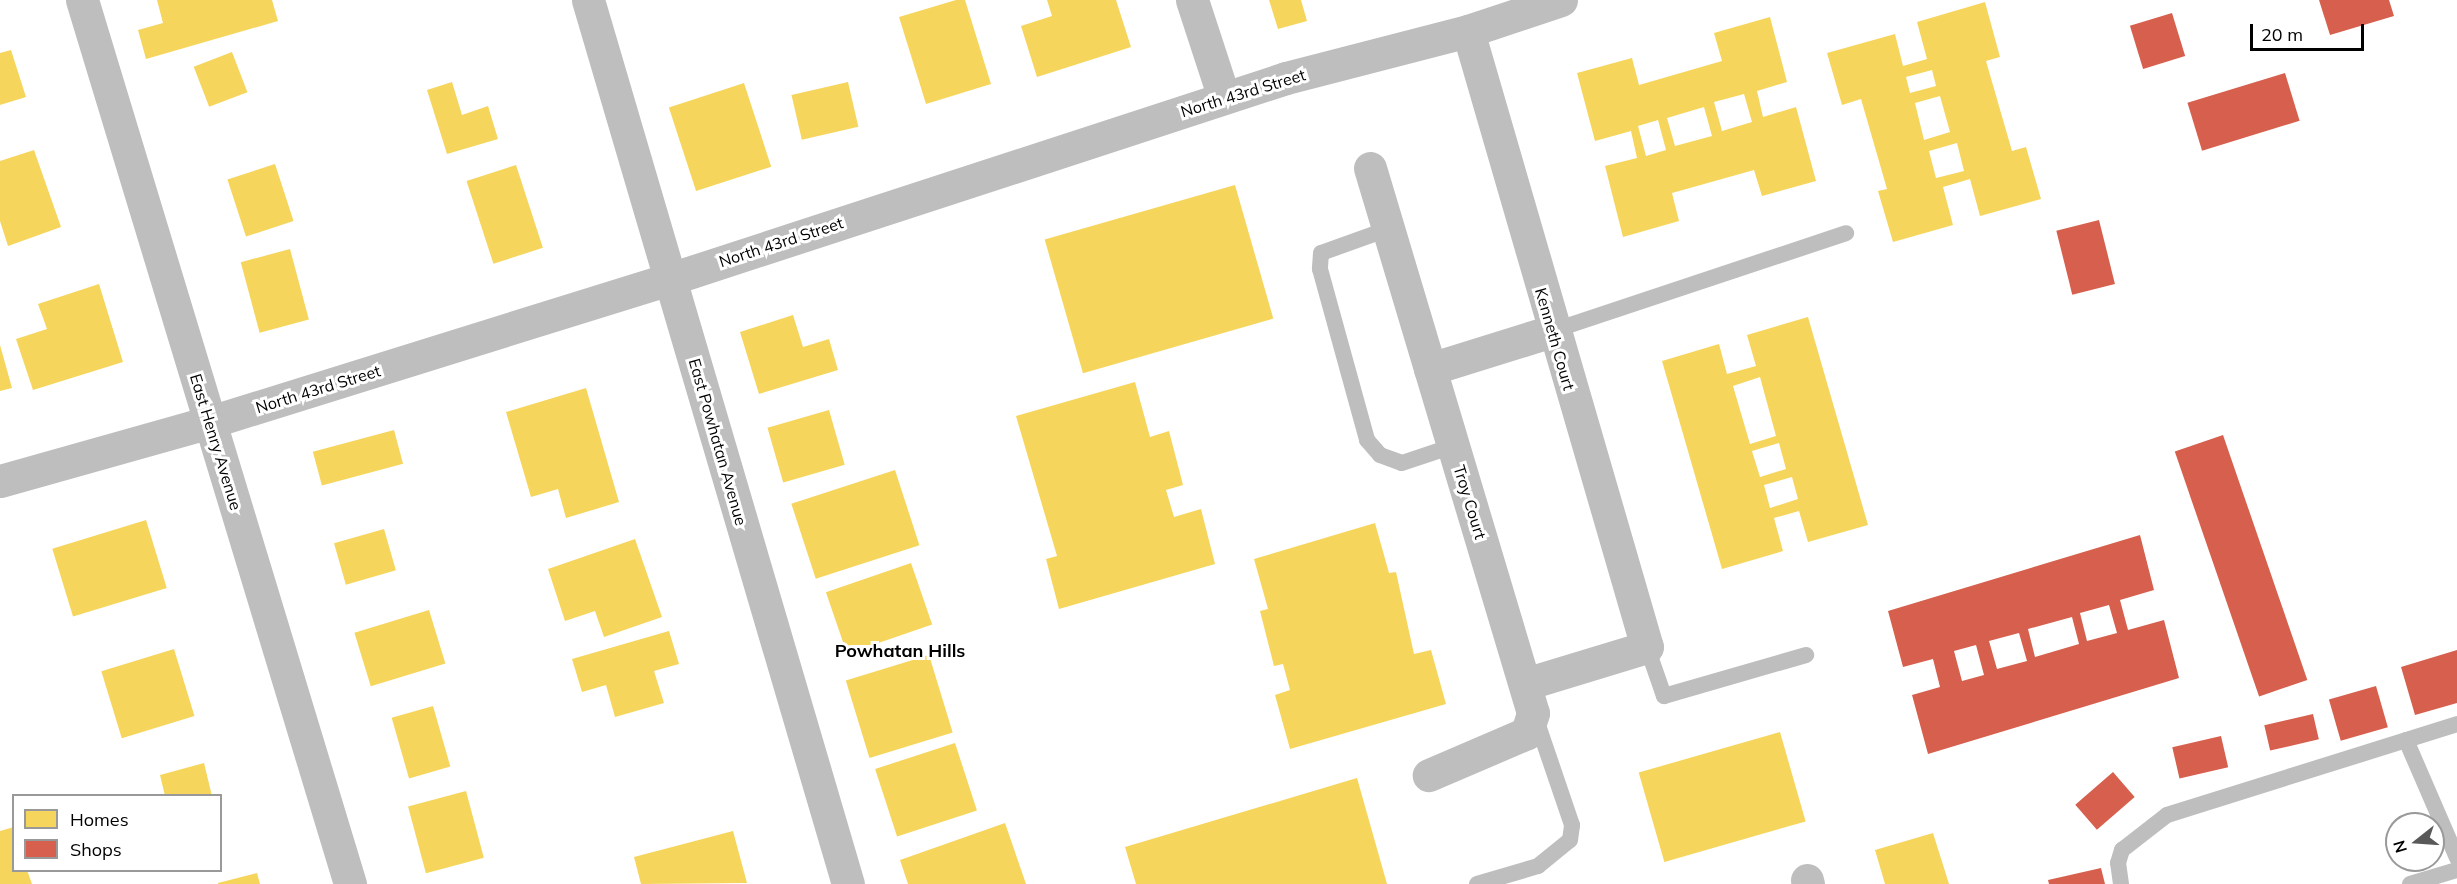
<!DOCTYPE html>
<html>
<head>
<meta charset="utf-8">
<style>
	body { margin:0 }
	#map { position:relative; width:2457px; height:884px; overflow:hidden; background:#fff; font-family:Mulish,sans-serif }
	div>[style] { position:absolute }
	.homes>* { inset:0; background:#f6d55c; transform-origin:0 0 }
	.shops>* { inset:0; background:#d6604d; transform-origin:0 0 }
	.service>* { height:16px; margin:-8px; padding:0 8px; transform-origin:8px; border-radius:8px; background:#bebebe }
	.minor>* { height:33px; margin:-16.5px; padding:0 16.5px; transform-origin:16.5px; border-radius:16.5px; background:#bebebe }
	.tertiary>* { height:33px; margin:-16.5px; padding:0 16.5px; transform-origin:16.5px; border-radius:16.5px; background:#bebebe }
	span { translate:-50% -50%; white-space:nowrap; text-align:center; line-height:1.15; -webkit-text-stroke:6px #fff; paint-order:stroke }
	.street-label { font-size:16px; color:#000 }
	.neighbourhood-label { font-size:18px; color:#000; font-weight:700 }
	.legend { position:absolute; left:12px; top:794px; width:210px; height:78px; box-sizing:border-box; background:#fff; border:2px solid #999; margin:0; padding:8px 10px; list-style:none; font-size:18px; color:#000 }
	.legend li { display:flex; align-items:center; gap:12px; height:30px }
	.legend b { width:30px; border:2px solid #999 }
	.north { position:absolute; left:2385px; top:812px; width:60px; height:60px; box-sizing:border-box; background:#fff; border:2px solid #999; border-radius:50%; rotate:253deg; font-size:16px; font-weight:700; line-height:24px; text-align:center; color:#000 }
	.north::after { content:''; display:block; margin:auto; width:21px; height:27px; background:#595959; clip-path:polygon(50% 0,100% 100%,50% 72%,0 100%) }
	.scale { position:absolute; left:2250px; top:24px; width:114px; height:27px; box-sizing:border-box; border:3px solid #000; border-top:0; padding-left:8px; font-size:18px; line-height:21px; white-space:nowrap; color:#000; -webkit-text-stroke:4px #fff; paint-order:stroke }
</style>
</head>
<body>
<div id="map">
	<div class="homes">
		<div style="clip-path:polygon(157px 0,272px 0,278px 21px,146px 59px,138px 30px,163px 23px)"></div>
		<div style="clip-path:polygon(956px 0,965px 0,991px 84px,926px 104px,899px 17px)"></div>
		<div style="clip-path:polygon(1047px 0,1116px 0,1131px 47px,1037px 77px,1021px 26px,1052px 16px)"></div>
		<div style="clip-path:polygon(1269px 0,1301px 0,1307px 21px,1278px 29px)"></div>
		<div style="clip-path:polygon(evenodd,1985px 2px,2000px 57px,1986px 61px,2012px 151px,2026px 147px,2041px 199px,1980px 216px,1970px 179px,1943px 187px,1953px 225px,1893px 242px,1878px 191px,1887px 189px,1861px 99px,1842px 105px,1827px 53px,1895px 34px,1903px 66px,1927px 59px,1917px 22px,1985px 2px,1932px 70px,1936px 86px,1910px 93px,1906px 77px,1932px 70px,1985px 2px,1940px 96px,1950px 132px,1924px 140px,1915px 103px,1940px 96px,1985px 2px,1957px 143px,1964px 171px,1936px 178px,1929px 151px,1957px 143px)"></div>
		<div style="clip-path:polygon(evenodd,1770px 17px,1787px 82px,1757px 91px,1763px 117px,1796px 107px,1816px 181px,1762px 196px,1754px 170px,1672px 193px,1679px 221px,1623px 237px,1605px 166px,1637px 158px,1631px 131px,1595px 141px,1577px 73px,1632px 58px,1639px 85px,1722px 61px,1714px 33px,1770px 17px,1744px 94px,1752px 122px,1722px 131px,1714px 102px,1744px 94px,1770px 17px,1704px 107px,1712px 136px,1675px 146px,1667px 118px,1704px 107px,1770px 17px,1658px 120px,1666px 150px,1646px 156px,1638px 126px,1658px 120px)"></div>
		<div style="clip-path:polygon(11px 50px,26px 97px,0 105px,0 53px)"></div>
		<div style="left:232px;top:52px;width:43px;height:41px;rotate:69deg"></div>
		<div style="clip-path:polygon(452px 82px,462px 115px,488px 106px,498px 139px,447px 154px,427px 90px)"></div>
		<div style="left:848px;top:82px;width:46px;height:58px;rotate:77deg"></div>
		<div style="left:744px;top:83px;width:88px;height:79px;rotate:72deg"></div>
		<div style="clip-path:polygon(34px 150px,61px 227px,8px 246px,0 221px,0 161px)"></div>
		<div style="left:275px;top:164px;width:60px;height:50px;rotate:72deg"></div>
		<div style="left:516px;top:165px;width:87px;height:52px;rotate:72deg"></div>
		<div style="left:1235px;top:185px;width:139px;height:198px;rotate:74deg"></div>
		<div style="left:290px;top:249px;width:73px;height:51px;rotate:75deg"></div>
		<div style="clip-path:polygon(99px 284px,123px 362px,33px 390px,16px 339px,47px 329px,38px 304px)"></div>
		<div style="clip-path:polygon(793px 315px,803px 347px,829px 339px,838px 370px,759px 394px,740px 332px)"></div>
		<div style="clip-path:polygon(evenodd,1808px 317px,1868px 525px,1808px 542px,1799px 511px,1774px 518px,1783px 551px,1722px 569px,1662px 361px,1719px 344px,1727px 374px,1756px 366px,1747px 335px,1808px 317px,1760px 377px,1776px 436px,1750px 444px,1733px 386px,1760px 377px,1808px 317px,1779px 443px,1786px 469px,1760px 477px,1752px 451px,1779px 443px,1808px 317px,1792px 477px,1798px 499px,1770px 508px,1764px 485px,1792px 477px)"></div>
		<div style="clip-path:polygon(0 345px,12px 388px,0 391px)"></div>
		<div style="clip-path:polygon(1135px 382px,1150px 437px,1169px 431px,1183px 485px,1166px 490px,1174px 517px,1201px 509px,1215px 564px,1059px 609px,1046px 559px,1057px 556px,1016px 416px)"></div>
		<div style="clip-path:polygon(586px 388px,619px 502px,566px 518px,558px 489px,531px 497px,506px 412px)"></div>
		<div style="left:829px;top:410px;width:57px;height:64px;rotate:74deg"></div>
		<div style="left:394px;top:430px;width:35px;height:84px;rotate:75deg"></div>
		<div style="left:895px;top:470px;width:79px;height:109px;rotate:72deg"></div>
		<div style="left:146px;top:520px;width:71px;height:98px;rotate:73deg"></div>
		<div style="clip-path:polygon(1375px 523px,1389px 573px,1396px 572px,1414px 654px,1431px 650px,1446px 704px,1290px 749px,1275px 695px,1290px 690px,1283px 664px,1274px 666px,1260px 611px,1268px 609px,1254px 559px)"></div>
		<div style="left:384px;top:529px;width:43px;height:52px;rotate:74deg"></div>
		<div style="clip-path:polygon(635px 539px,662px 617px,604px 637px,595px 611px,565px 621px,548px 569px)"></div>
		<div style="left:911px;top:563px;width:65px;height:90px;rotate:71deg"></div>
		<div style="left:429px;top:610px;width:56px;height:78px;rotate:73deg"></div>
		<div style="clip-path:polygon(669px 631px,679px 664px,654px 671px,664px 703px,615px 717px,606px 685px,582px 692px,572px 659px)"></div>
		<div style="left:174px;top:649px;width:70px;height:76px;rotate:73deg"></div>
		<div style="left:929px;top:655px;width:81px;height:87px;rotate:73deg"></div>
		<div style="left:433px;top:706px;width:63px;height:43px;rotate:74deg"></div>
		<div style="left:1780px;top:732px;width:93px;height:147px;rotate:74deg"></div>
		<div style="left:955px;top:743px;width:71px;height:84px;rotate:72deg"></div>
		<div style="clip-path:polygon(204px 763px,212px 796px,165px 796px,160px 775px)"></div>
		<div style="clip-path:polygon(1357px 778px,1387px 884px,1136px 884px,1125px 847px)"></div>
		<div style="left:466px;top:791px;width:69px;height:60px;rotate:75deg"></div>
		<div style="clip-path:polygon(1005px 823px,1026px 884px,908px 884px,900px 860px)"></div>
		<div style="clip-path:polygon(14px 827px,14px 870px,27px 870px,32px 884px,0 884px,0 831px)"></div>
		<div style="clip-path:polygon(733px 831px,747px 883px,641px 884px,634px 857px)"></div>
		<div style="clip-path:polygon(1933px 833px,1949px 884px,1885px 884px,1875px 850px)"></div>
		<div style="clip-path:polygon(257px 873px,260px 884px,218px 884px,218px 883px)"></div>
	</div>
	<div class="shops">
		<div style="clip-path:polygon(2319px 0,2389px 0,2394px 16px,2330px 35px)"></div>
		<div style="left:2172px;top:13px;width:45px;height:44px;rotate:73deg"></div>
		<div style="left:2285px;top:73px;width:50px;height:102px;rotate:73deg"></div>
		<div style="left:2099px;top:220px;width:66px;height:44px;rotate:76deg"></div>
		<div style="left:2223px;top:435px;width:259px;height:51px;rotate:71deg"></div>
		<div style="clip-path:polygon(evenodd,2140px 535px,2154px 590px,2120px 600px,2128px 630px,2164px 620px,2179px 678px,1928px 754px,1912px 695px,1940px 687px,1933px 659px,1903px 667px,1888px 611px,2140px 535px,2109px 605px,2117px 633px,2087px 641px,2080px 613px,2109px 605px,2140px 535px,2072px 617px,2079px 644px,2035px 657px,2028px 629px,2072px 617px,2140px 535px,2019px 633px,2027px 661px,1997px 669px,1989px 641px,2019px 633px,2140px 535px,1976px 645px,1984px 675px,1962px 681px,1954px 651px,1976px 645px)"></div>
		<div style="clip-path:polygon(2457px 650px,2457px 703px,2415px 715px,2401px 667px)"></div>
		<div style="left:2376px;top:686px;width:43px;height:49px;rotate:74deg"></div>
		<div style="left:2313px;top:714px;width:26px;height:50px;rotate:77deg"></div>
		<div style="left:2221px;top:736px;width:32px;height:50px;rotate:77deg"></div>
		<div style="left:2113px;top:772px;width:33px;height:50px;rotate:49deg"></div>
		<div style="clip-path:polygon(2101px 868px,2105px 884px,2049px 884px,2048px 880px)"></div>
	</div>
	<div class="service">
		<div style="left:1388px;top:229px;width:71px;rotate:160.3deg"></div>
		<div style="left:1321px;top:253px;width:16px;rotate:94deg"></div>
		<div style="left:1320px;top:269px;width:177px;rotate:74.6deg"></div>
		<div style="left:1367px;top:440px;width:20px;rotate:49deg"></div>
		<div style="left:1380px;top:455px;width:23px;rotate:20deg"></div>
		<div style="left:1402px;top:463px;width:54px;rotate:-18.4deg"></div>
		<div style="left:1552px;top:331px;width:310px;rotate:-18.4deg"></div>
		<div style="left:1647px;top:647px;width:52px;rotate:70.9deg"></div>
		<div style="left:1664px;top:696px;width:148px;rotate:-16.1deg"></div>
		<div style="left:2406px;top:740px;width:129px;rotate:66.6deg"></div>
		<div style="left:1477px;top:884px;width:64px;rotate:-16.4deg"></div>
		<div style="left:1538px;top:866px;width:41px;rotate:-39.1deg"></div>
		<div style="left:1570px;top:840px;width:15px;rotate:-82deg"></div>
		<div style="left:1572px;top:825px;width:112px;rotate:-108.8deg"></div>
		<div style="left:2121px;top:884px;width:21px;rotate:-98deg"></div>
		<div style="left:2118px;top:863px;width:14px;rotate:-73deg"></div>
		<div style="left:2122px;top:850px;width:57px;rotate:-37.9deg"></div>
		<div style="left:2167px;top:815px;width:304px;rotate:-17.4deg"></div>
		<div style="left:2410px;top:884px;width:49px;rotate:-16.6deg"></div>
	</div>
	<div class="minor">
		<div style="left:82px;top:0;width:924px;rotate:73.13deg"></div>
		<div style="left:588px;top:0;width:921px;rotate:73.61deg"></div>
		<div style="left:1192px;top:0;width:103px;rotate:71.9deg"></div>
		<div style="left:1468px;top:31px;width:641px;rotate:73.8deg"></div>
		<div style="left:1647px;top:647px;width:127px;rotate:163.1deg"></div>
		<div style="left:1370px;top:168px;width:569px;rotate:73.35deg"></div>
		<div style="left:1533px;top:713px;width:21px;rotate:107deg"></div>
		<div style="left:1527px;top:733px;width:107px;rotate:156.8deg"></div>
		<div style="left:1430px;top:369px;width:128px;rotate:-17.3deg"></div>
		<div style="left:1807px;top:880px;width:4px;rotate:76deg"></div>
	</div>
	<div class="tertiary">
		<div style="left:0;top:481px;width:218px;rotate:-15.7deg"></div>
		<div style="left:210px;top:422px;width:482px;rotate:-17.3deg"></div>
		<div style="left:670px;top:279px;width:648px;rotate:-18.07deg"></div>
		<div style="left:1286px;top:78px;width:188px;rotate:-14.5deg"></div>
		<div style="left:1468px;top:31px;width:98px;rotate:-18.4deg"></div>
	</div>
	<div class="street-label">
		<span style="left:1243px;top:93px;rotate:-17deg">North 43rd Street</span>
		<span style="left:781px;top:242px;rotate:-18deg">North 43rd Street</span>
		<span style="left:1555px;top:339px;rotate:74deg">Kenneth Court</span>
		<span style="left:318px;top:389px;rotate:-17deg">North 43rd Street</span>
		<span style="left:216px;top:442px;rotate:73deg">East Henry Avenue</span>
		<span style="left:718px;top:442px;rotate:74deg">East Powhatan Avenue</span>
		<span style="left:1470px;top:502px;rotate:73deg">Troy Court</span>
	</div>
	<div class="neighbourhood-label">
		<span style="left:900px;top:651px">Powhatan Hills</span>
	</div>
	<ul class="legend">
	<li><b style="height:16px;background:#f6d55c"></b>Homes</li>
	<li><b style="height:16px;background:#d6604d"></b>Shops</li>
	</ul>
	<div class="north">N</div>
	<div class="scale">20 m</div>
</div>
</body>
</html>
